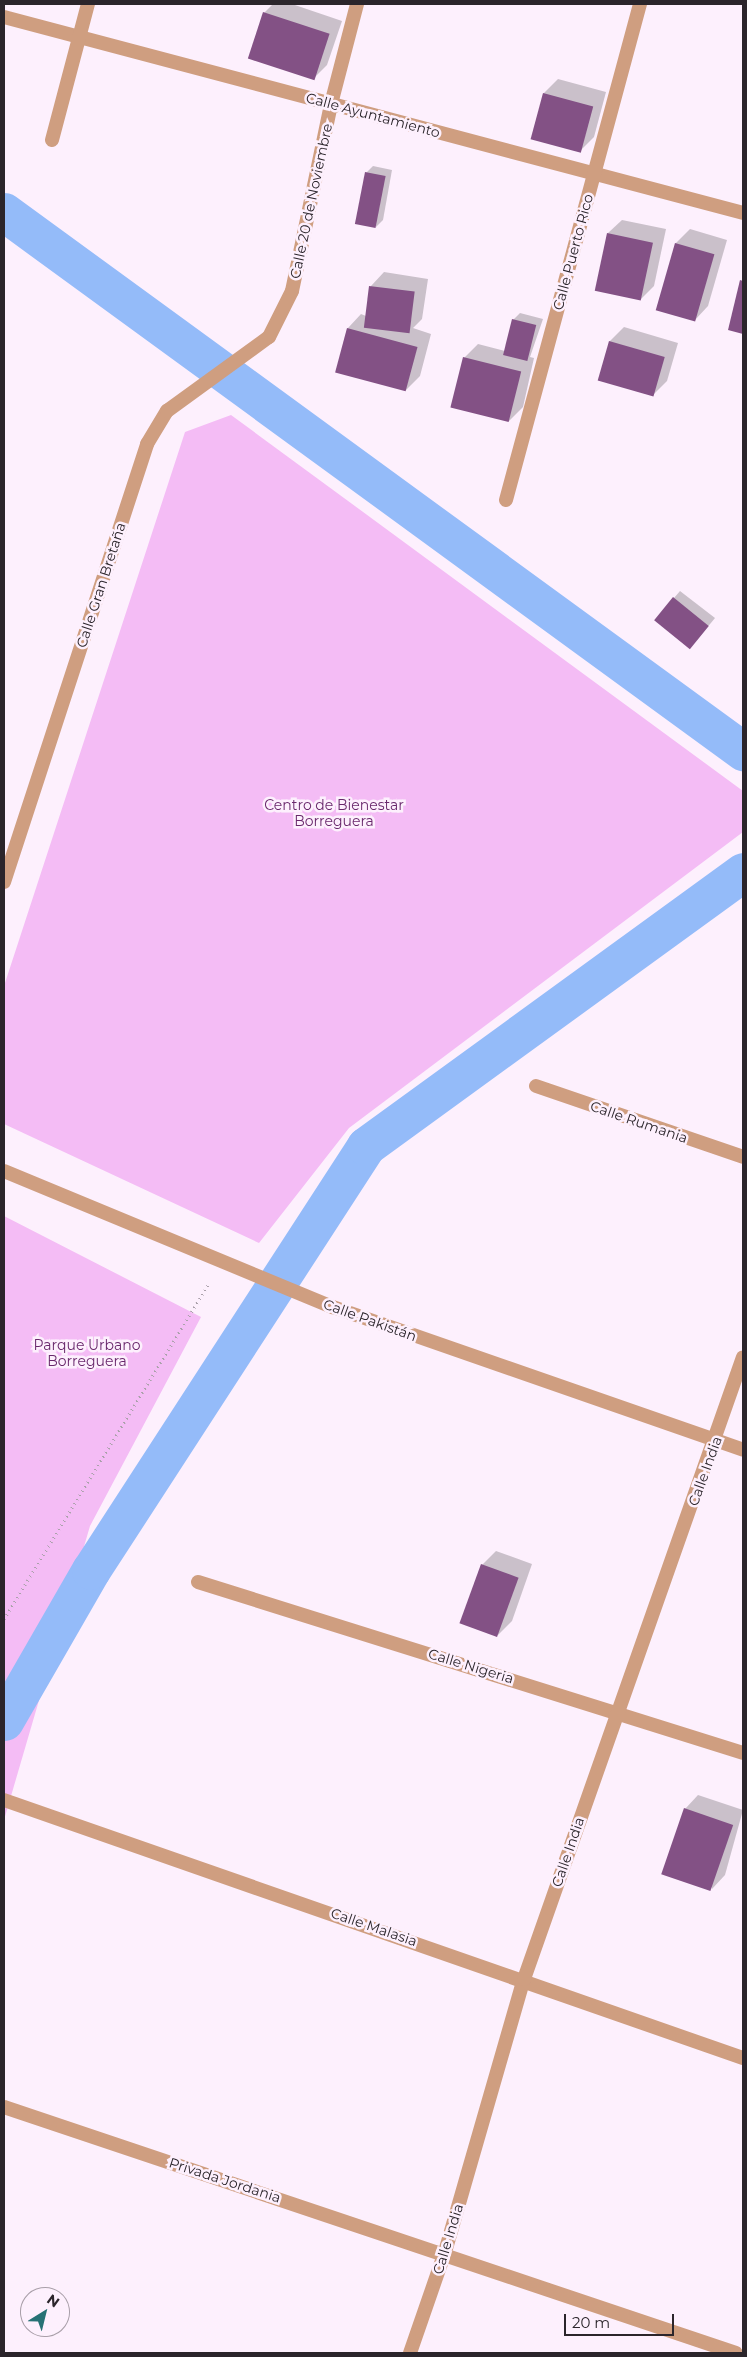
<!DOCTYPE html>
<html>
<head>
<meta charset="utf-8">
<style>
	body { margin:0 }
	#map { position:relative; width:747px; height:2357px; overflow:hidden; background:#fdf0fd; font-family:Montserrat,sans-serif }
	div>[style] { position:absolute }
	.green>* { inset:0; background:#f4bcf5 }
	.shadow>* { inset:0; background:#0003 }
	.canal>* { height:39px; margin:-19.5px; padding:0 19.5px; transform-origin:19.5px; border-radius:19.5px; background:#94bbf9 }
	.building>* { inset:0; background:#835185; transform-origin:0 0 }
	.path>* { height:3px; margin-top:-1.5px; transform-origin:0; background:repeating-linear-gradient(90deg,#aba1ab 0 1px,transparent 0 5px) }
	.minor>* { height:14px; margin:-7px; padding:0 7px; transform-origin:7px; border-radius:7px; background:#cf9e80 }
	.tertiary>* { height:14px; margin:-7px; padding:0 7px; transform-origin:7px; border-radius:7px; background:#cf9e80 }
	span { translate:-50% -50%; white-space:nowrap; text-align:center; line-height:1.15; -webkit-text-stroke:5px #fdf0fd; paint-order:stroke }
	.street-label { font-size:14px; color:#2b252b }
	.park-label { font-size:14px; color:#69286c }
	.frame { position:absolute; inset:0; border:5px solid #2b252b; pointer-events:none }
	.north { position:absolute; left:20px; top:2287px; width:50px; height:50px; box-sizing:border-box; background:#fdf0fd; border:1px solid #a99fa9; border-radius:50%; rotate:36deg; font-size:14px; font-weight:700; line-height:20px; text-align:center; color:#2b252b }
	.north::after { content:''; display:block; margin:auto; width:18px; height:22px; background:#277275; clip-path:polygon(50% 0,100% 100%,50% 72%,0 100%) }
	.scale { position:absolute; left:564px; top:2314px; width:110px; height:22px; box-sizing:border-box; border:2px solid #2b252b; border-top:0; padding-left:6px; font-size:15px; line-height:18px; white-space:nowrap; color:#2b252b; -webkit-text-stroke:4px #fdf0fd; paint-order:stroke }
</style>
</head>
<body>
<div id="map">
	<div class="green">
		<div style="clip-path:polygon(231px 415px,743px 791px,743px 832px,349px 1128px,259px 1243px,4px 1124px,4px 986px,185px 432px)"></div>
		<div style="clip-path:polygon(4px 1216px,201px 1317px,90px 1526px,4px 1820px)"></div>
	</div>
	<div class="shadow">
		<div style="clip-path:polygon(273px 4px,292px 4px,342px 21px,327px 65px,313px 79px,264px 13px)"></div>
		<div style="clip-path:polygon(558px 79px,606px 92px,594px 137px,580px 151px,532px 138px,544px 93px)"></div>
		<div style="clip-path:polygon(373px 166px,392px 170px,383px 220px,376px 227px,366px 173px)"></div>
		<div style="clip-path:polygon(622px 220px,666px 229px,654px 286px,640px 300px,608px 233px)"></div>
		<div style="clip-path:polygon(690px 229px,727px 240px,708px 306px,695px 320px,658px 309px,676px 243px)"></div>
		<div style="clip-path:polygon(384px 272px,428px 279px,422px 319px,413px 328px,431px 334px,420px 376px,406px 390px,336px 371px,348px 328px,361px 314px,366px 316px,371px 286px)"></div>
		<div style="clip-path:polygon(743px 279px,743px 333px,729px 329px)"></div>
		<div style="clip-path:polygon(520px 313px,543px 319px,530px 357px,534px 358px,523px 407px,509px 421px,464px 358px,478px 344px,505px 351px,513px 320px)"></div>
		<div style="clip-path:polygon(624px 327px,678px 343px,667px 381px,654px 394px,600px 379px,610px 341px)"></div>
		<div style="clip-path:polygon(680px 591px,715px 618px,697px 640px,674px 598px)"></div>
		<div style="clip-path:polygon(496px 1551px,532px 1564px,512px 1621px,498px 1635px,482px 1565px)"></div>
		<div style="clip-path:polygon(698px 1795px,743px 1810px,725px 1875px,712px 1889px,685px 1809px)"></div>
	</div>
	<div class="canal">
		<div style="left:4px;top:212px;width:915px;rotate:36.11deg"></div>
		<div style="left:4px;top:1721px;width:174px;rotate:-60.1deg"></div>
		<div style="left:91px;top:1570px;width:505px;rotate:-57.03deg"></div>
		<div style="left:366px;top:1146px;width:466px;rotate:-36deg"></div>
	</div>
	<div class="building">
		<div style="left:263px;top:12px;width:70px;height:49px;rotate:18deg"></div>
		<div style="left:543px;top:93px;width:52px;height:48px;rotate:15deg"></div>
		<div style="left:365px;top:172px;width:21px;height:53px;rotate:11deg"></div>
		<div style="left:607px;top:233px;width:47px;height:59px;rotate:12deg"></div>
		<div style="left:675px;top:243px;width:41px;height:70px;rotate:16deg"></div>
		<div style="clip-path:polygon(740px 280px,743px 281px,743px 334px,728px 330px)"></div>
		<div style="left:369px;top:286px;width:46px;height:42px;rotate:7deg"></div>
		<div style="left:512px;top:319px;width:25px;height:37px;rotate:14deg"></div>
		<div style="left:347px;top:328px;width:73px;height:46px;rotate:15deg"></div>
		<div style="left:609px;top:341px;width:58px;height:41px;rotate:16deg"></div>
		<div style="left:463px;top:357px;width:60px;height:52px;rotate:14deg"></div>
		<div style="left:673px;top:597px;width:46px;height:30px;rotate:39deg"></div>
		<div style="left:481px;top:1564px;width:40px;height:63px;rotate:20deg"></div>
		<div style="left:684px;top:1808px;width:52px;height:70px;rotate:19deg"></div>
	</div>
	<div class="path">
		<div style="left:4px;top:1619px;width:394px;rotate:-58.6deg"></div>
	</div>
	<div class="minor">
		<div style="left:4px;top:17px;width:765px;rotate:14.85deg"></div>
		<div style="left:52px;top:140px;width:141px;rotate:-75.2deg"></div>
		<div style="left:506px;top:500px;width:514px;rotate:-74.88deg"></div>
		<div style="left:4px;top:882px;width:461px;rotate:-71.9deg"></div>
		<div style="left:147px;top:444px;width:39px;rotate:-59deg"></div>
		<div style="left:167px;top:411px;width:126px;rotate:-36deg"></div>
		<div style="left:269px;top:337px;width:51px;rotate:-63.4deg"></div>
		<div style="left:292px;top:291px;width:191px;rotate:-78.2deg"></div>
		<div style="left:331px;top:104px;width:103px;rotate:-75.4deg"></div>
		<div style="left:536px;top:1086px;width:219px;rotate:18.9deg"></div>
		<div style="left:198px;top:1582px;width:571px;rotate:17.42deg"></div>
		<div style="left:4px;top:1800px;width:783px;rotate:19.25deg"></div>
		<div style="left:4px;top:2107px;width:772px;rotate:18.58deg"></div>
		<div style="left:410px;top:2353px;width:107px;rotate:-70.9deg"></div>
		<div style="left:445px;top:2252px;width:284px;rotate:-73.9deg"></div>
		<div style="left:524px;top:1979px;width:659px;rotate:-70.6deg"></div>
	</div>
	<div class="tertiary">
		<div style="left:4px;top:1171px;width:356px;rotate:22.5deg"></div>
		<div style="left:333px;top:1307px;width:434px;rotate:19.2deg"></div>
	</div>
	<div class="street-label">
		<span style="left:373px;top:115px;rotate:15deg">Calle Ayuntamiento</span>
		<span style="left:311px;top:201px;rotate:-78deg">Calle 20 de Noviembre</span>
		<span style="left:573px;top:252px;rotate:-75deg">Calle Puerto Rico</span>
		<span style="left:101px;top:585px;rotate:-72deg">Calle Gran Bretaña</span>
		<span style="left:639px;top:1122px;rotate:19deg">Calle Rumania</span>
		<span style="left:370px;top:1320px;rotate:20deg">Calle Pakistán</span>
		<span style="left:705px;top:1471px;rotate:-70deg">Calle India</span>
		<span style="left:471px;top:1666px;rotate:17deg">Calle Nigeria</span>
		<span style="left:568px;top:1852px;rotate:-71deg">Calle India</span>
		<span style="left:374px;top:1927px;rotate:19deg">Calle Malasia</span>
		<span style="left:225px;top:2180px;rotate:18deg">Privada Jordania</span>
		<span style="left:448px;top:2239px;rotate:-73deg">Calle India</span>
	</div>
	<div class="park-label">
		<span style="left:334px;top:813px">Centro de Bienestar<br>Borreguera</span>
		<span style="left:87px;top:1353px">Parque Urbano<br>Borreguera</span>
	</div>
	<div class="frame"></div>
	<div class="north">N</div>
	<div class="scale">20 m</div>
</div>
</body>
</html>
